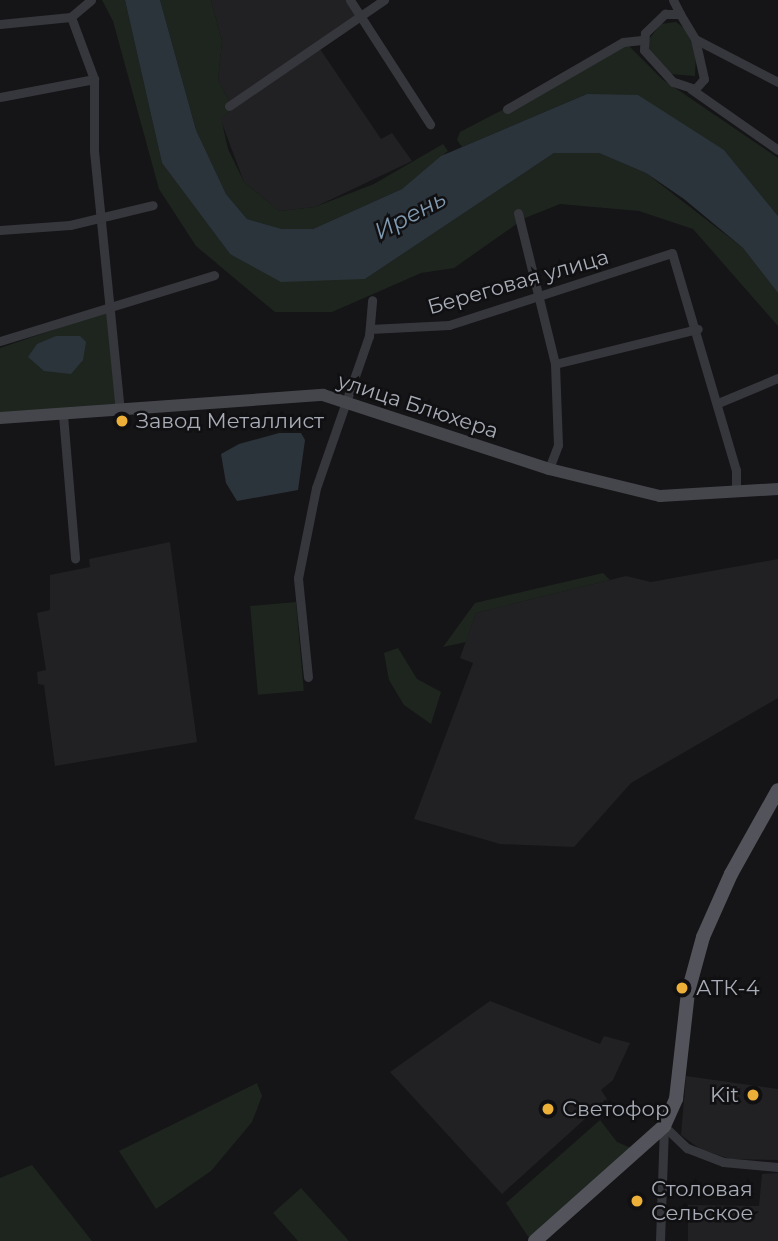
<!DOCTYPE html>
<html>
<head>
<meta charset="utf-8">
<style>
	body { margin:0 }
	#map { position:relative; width:778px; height:1241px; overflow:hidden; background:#151517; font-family:Montserrat,sans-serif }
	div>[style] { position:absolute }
	.built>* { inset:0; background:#212124 }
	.green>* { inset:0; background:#1e251e; transform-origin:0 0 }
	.water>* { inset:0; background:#2c343b }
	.street>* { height:9px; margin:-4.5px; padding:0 4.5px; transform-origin:4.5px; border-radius:4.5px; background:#36373c }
	.secondary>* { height:12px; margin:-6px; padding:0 6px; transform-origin:6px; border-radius:6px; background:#45464c }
	.primary>* { height:14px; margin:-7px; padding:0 7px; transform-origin:7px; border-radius:7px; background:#53545b }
	.dots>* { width:19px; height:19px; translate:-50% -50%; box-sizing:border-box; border:4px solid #101012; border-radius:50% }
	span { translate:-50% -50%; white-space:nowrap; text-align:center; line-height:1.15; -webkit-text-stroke:5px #101012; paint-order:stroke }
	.street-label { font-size:21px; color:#a8acb7 }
	.poi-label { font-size:21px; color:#a8acb7 }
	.left { translate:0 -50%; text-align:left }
	.right { translate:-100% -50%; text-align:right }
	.water-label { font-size:23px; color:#809ab1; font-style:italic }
</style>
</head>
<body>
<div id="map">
	<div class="built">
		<div style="clip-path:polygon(211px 0,347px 0,357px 14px,230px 103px,218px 80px,222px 42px)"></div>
		<div style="clip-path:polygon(320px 49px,381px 139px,392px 133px,412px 161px,315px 207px,279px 211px,244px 182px,220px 118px)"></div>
		<div style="clip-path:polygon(170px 542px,197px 742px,55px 766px,44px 685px,38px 684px,37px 672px,46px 670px,37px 613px,50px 610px,50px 575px,90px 567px,89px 559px)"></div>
		<div style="clip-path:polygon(778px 559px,778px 698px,631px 783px,574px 847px,500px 844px,414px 819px,473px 663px,460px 658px,476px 613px,626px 576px,651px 582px)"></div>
		<div style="clip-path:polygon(490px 1001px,600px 1044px,604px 1036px,630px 1043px,613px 1080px,601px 1090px,607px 1099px,502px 1194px,390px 1072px)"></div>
		<div style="clip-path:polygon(686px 1076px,778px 1089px,778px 1160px,730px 1159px,700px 1149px,681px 1135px)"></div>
		<div style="clip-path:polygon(778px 1173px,778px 1241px,688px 1241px,688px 1205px,759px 1206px,762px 1174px)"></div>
	</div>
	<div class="green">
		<div style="clip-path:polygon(102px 0,125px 0,162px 163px,230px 254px,365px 279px,554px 153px,599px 153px,646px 173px,743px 248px,778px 293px,778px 326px,693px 229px,639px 211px,560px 204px,525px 218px,454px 268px,421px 273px,332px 312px,275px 312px,196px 246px,159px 189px,113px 21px)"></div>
		<div style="clip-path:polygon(160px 0,211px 0,222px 42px,218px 80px,230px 103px,230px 111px,221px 118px,228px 149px,244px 182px,279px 211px,315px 207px,374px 184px,443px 144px,448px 151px,402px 189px,313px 229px,282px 229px,247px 219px,226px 194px,196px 130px)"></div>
		<div style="clip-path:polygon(661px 24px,676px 22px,684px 28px,696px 51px,695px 76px,670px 74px,650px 52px,648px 40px)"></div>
		<div style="clip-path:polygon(628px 45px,662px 79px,778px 158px,778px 216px,724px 150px,587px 94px,462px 147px,457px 140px,460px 132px)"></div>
		<div style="clip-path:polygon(109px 311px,116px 404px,0 415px,0 348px)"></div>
		<div style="clip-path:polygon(603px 573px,610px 580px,476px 613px,466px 642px,443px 647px,475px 603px)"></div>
		<div style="left:296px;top:602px;width:89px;height:46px;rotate:85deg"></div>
		<div style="clip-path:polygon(398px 648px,417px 679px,441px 692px,431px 724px,404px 705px,389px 680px,384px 653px)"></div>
		<div style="clip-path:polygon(257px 1083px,262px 1096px,252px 1122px,211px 1171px,156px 1209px,119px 1151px)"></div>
		<div style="clip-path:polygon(600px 1120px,617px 1142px,631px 1148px,529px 1238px,506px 1203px)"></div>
		<div style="clip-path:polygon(32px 1165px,92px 1241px,0 1241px,0 1178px)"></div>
		<div style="clip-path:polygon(301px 1188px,349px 1241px,298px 1241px,273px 1213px)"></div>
	</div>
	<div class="water">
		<div style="clip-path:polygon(125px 0,160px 0,196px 130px,226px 194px,247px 219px,282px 229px,313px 229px,402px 189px,441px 156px,587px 94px,638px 95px,724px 150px,778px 216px,778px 293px,743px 248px,684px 199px,646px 173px,599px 153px,554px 153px,365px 279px,281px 282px,230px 254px,162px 163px)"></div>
		<div style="clip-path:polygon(56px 336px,80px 336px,86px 342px,83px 360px,71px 374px,44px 371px,28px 357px,37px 344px)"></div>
		<div style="clip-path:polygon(279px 433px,301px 433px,305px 440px,298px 490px,237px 501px,226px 483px,221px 454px,239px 444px)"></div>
	</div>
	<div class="street">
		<div style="left:91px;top:0;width:26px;rotate:140deg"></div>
		<div style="left:71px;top:17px;width:66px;rotate:69.6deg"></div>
		<div style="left:94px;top:79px;width:72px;rotate:90deg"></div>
		<div style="left:94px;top:151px;width:262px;rotate:84.3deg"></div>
		<div style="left:350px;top:0;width:148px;rotate:57.2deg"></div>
		<div style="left:673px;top:0;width:16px;rotate:63deg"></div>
		<div style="left:665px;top:14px;width:15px"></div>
		<div style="left:680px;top:14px;width:29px;rotate:59deg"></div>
		<div style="left:695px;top:39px;width:41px;rotate:77.3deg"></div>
		<div style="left:704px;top:79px;width:13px;rotate:132deg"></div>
		<div style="left:695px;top:89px;width:23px;rotate:-162deg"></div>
		<div style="left:673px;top:82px;width:43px;rotate:-132.2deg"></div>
		<div style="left:644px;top:50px;width:17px;rotate:-87deg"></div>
		<div style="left:645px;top:33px;width:28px;rotate:-44deg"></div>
		<div style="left:0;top:24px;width:71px;rotate:-5.6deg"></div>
		<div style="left:695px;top:39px;width:93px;rotate:27.4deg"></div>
		<div style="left:691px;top:89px;width:106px;rotate:35deg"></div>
		<div style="left:0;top:97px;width:96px;rotate:-10.8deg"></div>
		<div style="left:229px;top:106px;width:188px;rotate:-34.4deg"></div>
		<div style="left:507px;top:109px;width:134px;rotate:-30deg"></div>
		<div style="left:623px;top:42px;width:19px;rotate:-6deg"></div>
		<div style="left:518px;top:213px;width:155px;rotate:76.2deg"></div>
		<div style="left:555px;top:364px;width:81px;rotate:87.9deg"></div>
		<div style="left:558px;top:445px;width:26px;rotate:111deg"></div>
		<div style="left:0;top:230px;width:70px;rotate:-4.1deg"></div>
		<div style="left:70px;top:225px;width:85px;rotate:-13.5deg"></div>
		<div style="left:370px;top:329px;width:79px;rotate:-2.9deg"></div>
		<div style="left:449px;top:325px;width:234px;rotate:-17.9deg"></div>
		<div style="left:672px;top:253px;width:226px;rotate:73.6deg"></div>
		<div style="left:736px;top:470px;width:22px;rotate:90deg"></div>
		<div style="left:0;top:341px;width:224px;rotate:-17.1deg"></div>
		<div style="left:555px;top:364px;width:147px;rotate:-13.8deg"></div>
		<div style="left:718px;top:403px;width:65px;rotate:-22.6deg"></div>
		<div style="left:63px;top:415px;width:144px;rotate:85.2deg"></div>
		<div style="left:308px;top:677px;width:100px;rotate:-95.8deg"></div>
		<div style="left:298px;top:578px;width:92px;rotate:-78.7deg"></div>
		<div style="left:316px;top:488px;width:161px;rotate:-70.8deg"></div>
		<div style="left:369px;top:336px;width:36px;rotate:-85deg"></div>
		<div style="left:664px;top:1126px;width:32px;rotate:44deg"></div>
		<div style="left:687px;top:1148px;width:39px;rotate:21deg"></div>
		<div style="left:723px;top:1162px;width:55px;rotate:5.2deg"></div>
		<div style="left:660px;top:1241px;width:115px;rotate:-88deg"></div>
	</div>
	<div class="secondary">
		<div style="left:0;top:418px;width:324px;rotate:-4.1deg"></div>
		<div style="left:323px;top:395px;width:238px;rotate:18.1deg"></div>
		<div style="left:549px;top:469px;width:114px;rotate:13.7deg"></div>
		<div style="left:660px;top:496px;width:118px;rotate:-3.4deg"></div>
	</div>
	<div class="primary">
		<div style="left:535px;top:1241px;width:173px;rotate:-41.7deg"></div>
		<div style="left:664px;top:1126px;width:30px;rotate:-66deg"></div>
		<div style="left:676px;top:1099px;width:108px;rotate:-83.6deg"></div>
		<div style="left:688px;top:992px;width:57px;rotate:-74.7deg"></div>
		<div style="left:703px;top:937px;width:69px;rotate:-66deg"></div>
		<div style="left:731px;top:874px;width:96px;rotate:-60.8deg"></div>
	</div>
	<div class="dots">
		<div style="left:122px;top:421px;background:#ecaf38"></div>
		<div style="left:682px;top:988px;background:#ecaf38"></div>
		<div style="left:753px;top:1095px;background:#ecaf38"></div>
		<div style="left:548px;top:1109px;background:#ecaf38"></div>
		<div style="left:637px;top:1201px;background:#ecaf38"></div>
	</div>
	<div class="street-label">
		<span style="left:518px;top:282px;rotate:-16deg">Береговая улица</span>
		<span style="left:418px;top:406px;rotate:18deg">улица Блюхера</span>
	</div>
	<div class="poi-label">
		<span class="left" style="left:136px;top:421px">Завод Металлист</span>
		<span class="left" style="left:696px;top:988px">АТК-4</span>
		<span class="right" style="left:739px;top:1095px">Kit</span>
		<span class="left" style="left:562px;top:1109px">Светофор</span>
		<span class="left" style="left:651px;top:1201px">Столовая<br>Сельское</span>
	</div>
	<div class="water-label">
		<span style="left:410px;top:215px;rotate:-28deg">Ирень</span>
	</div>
</div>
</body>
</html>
